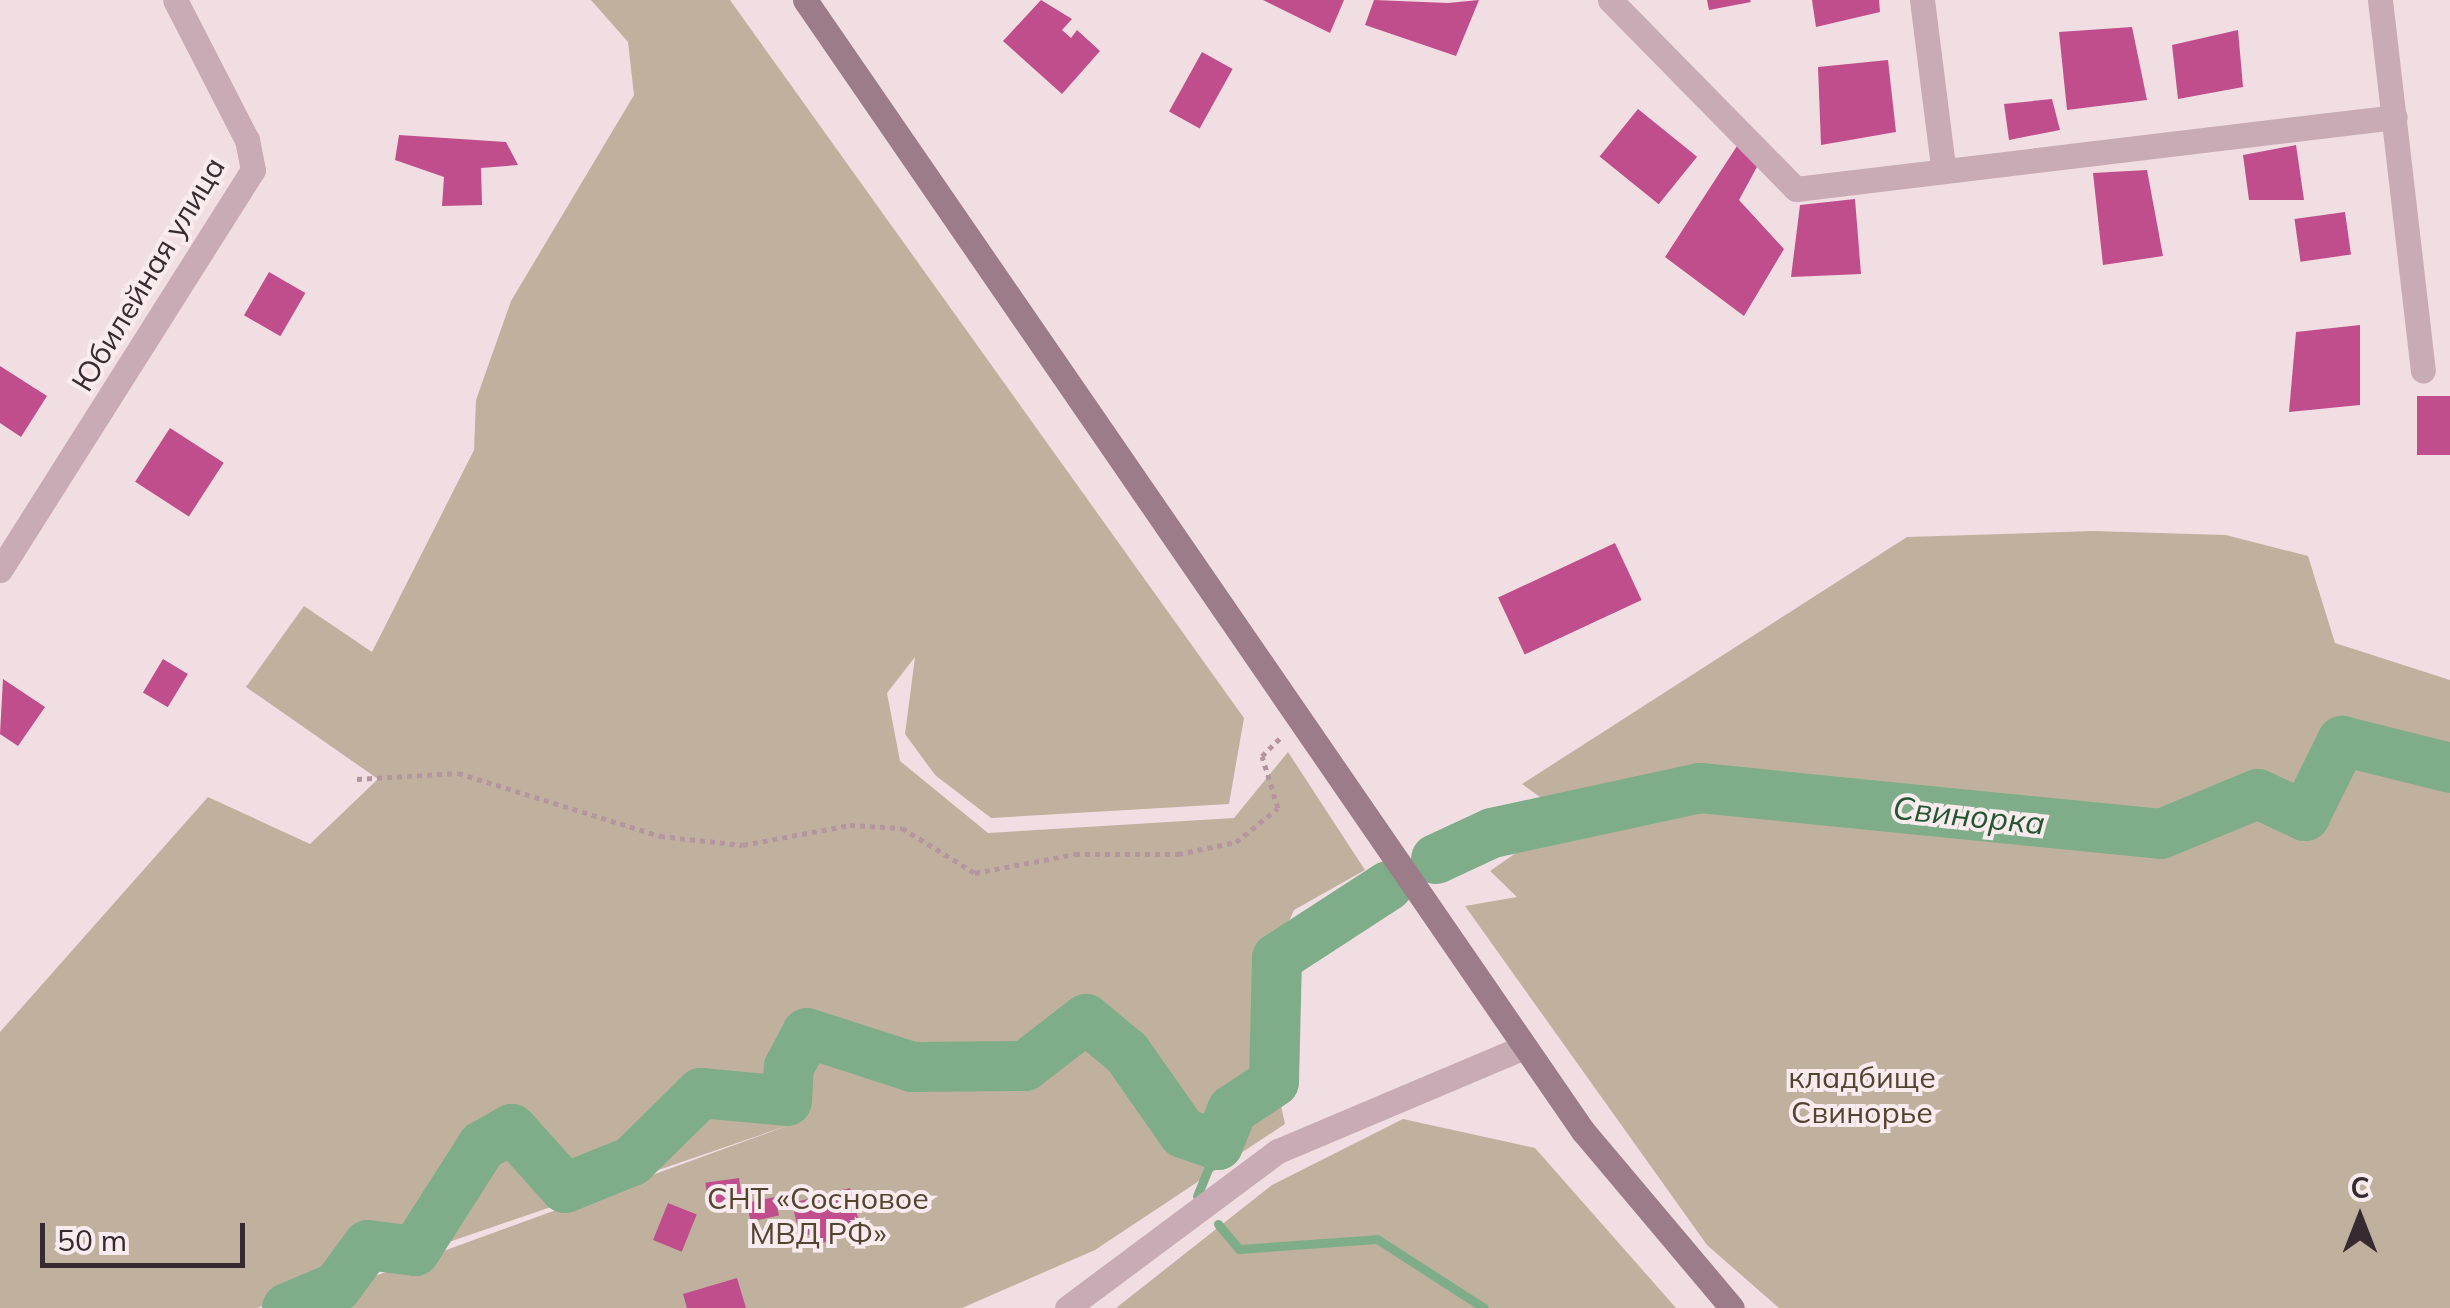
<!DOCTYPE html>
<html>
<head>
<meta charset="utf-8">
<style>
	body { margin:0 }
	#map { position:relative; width:2450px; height:1308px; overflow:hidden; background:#f1dee3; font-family:Mulish,sans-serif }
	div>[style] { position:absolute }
	.green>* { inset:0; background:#c0b19f }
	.stream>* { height:9px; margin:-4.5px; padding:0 4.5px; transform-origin:4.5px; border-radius:4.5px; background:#7fad8a }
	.river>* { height:50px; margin:-25px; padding:0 25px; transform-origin:25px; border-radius:25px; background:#7fad8a }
	.building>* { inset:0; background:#c04e8c; transform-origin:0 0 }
	.path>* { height:5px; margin-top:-2.5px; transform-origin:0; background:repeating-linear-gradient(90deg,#b595a0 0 5px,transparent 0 10px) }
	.street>* { height:25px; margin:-12.5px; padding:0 12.5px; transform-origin:12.5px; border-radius:12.5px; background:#c9abb5 }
	.secondary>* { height:25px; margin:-12.5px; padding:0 12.5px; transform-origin:12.5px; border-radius:12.5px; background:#9d7c8a }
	span { translate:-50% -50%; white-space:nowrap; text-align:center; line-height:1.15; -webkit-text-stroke:8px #f9ebee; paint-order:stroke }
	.street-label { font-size:30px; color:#372a30 }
	.park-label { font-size:30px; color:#54442f }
	.water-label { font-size:32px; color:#215730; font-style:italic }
	.north { position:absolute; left:2310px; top:1168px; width:100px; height:100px; -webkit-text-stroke:8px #f9ebee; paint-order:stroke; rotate:0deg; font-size:28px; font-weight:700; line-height:40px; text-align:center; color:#372a30 }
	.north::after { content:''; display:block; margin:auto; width:35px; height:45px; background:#372a30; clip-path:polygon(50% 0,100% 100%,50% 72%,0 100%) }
	.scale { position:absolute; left:40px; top:1223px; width:205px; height:45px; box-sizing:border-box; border:5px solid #372a30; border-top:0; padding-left:12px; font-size:30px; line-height:35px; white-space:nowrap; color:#372a30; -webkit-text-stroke:8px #f9ebee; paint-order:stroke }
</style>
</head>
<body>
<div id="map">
	<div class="green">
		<div style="clip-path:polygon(591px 0,730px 0,1244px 718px,1229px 804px,991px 818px,935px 775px,905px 734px,915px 657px,887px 693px,900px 761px,988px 833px,1234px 818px,1288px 752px,1365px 870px,1294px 910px,1257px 995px,1285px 1124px,1095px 1250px,962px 1308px,287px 1308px,792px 1124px,257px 1308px,0 1308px,0 1032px,208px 797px,310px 844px,378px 779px,246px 687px,304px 606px,372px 652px,474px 450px,476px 400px,511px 301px,634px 95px,628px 42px)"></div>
		<div style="clip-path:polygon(2093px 531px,2226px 535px,2308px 556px,2335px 643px,2450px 680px,2450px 1308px,1779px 1308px,1707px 1245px,1465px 906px,1517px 897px,1490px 871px,1568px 817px,1522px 784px,1907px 537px)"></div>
		<div style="clip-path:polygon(1403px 1119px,1535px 1148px,1676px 1308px,1116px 1308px,1272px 1185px)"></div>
	</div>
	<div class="stream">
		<div style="left:1197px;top:1196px;width:55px;rotate:-67.6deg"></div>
		<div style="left:1218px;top:1224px;width:33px;rotate:50deg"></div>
		<div style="left:1239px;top:1249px;width:138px;rotate:-4.1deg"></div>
		<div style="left:1377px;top:1239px;width:127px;rotate:32.8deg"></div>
	</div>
	<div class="river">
		<div style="left:1436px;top:859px;width:62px;rotate:-24.9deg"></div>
		<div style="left:1492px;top:833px;width:213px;rotate:-12.2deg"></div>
		<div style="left:1700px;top:788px;width:463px;rotate:5.7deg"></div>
		<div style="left:2161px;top:834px;width:105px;rotate:-22.4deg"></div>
		<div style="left:2258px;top:794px;width:52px;rotate:25.1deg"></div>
		<div style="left:2305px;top:816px;width:84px;rotate:-63.7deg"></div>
		<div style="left:2342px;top:741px;width:111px;rotate:14deg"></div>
		<div style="left:287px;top:1308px;width:54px;rotate:-22.8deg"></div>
		<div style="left:337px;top:1287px;width:52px;rotate:-53.6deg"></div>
		<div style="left:368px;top:1245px;width:47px;rotate:7.3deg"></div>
		<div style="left:415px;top:1251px;width:125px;rotate:-57.5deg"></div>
		<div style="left:482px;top:1146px;width:34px;rotate:-30deg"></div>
		<div style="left:512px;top:1129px;width:79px;rotate:48.1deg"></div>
		<div style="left:565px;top:1188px;width:72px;rotate:-21.9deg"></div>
		<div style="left:632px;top:1161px;width:97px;rotate:-44.6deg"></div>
		<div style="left:701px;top:1093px;width:86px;rotate:5.3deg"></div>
		<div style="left:787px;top:1101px;width:34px;rotate:-87deg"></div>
		<div style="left:789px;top:1067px;width:38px;rotate:-62deg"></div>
		<div style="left:807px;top:1033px;width:110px;rotate:17.9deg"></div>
		<div style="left:912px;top:1067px;width:113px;rotate:-0.5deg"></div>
		<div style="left:1025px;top:1066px;width:77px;rotate:-37.6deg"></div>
		<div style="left:1086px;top:1019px;width:53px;rotate:39.7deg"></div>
		<div style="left:1127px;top:1053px;width:98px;rotate:55deg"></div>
		<div style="left:1183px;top:1133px;width:37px;rotate:19deg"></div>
		<div style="left:1218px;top:1145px;width:38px;rotate:-68deg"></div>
		<div style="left:1232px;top:1110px;width:50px;rotate:-33.7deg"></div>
		<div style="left:1274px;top:1082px;width:124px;rotate:-88.6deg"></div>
		<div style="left:1277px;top:958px;width:132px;rotate:-33deg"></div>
	</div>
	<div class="building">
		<div style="clip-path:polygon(1041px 0,1072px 19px,1062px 30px,1071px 38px,1077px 30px,1100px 51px,1062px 94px,1003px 41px)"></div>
		<div style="clip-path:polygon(1263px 0,1344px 0,1330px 33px)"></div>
		<div style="clip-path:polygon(1374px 0,1448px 3px,1479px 0,1456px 56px,1365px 25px)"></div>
		<div style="clip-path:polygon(1707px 0,1750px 0,1751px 2px,1709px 10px)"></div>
		<div style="clip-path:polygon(1812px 0,1879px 0,1880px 12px,1816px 27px)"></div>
		<div style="clip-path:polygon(2132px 27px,2147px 100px,2067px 110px,2059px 32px)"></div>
		<div style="clip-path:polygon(2238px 30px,2243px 87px,2178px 99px,2172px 45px)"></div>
		<div style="left:1202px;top:52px;width:35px;height:68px;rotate:29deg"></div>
		<div style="clip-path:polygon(1888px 60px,1896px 132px,1821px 145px,1818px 67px)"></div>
		<div style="clip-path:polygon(2052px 99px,2060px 130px,2009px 140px,2004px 104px)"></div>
		<div style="left:1638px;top:109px;width:76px;height:61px;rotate:39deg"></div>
		<div style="clip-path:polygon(399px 135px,506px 142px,518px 165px,481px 168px,482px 205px,442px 206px,444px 177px,395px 160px)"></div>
		<div style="clip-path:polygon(2296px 145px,2304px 200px,2249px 200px,2243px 155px)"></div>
		<div style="clip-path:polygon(1737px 146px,1758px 165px,1739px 200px,1784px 249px,1744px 316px,1665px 257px)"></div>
		<div style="clip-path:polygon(2147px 170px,2163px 256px,2103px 265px,2093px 173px)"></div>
		<div style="clip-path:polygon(1855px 199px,1861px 274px,1791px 277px,1800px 205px)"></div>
		<div style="left:2345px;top:212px;width:43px;height:51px;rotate:82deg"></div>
		<div style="left:269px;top:272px;width:42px;height:50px;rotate:30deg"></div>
		<div style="clip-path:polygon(2360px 325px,2360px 405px,2289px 412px,2296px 332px)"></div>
		<div style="clip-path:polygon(0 366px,47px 396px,21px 437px,0 423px)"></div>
		<div style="left:2450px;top:396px;width:59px;height:33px;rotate:90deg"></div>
		<div style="left:170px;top:428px;width:64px;height:64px;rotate:33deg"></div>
		<div style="left:1615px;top:543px;width:63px;height:129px;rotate:65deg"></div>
		<div style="left:163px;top:659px;width:29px;height:39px;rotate:31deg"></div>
		<div style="clip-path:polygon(3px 679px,45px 707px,18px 746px,0 734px)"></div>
		<div style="left:739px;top:1178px;width:22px;height:34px;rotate:82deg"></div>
		<div style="clip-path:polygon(850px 1188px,862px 1233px,822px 1243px,816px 1233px,800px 1237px,792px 1203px)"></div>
		<div style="left:775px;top:1197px;width:19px;height:29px;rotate:78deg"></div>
		<div style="left:668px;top:1203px;width:31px;height:40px;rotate:22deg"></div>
		<div style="clip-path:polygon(737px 1278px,746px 1308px,687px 1308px,683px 1294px)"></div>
	</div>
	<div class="path">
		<div style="left:357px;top:779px;width:101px;rotate:-3.4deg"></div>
		<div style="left:458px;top:773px;width:212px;rotate:17.3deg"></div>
		<div style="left:660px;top:836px;width:83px;rotate:6.2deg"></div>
		<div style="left:743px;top:845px;width:109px;rotate:-10.6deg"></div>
		<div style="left:850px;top:825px;width:52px;rotate:3.3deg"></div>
		<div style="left:902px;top:828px;width:86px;rotate:31.7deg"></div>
		<div style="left:975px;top:873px;width:102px;rotate:-10.8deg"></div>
		<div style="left:1075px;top:854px;width:103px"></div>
		<div style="left:1178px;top:854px;width:59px;rotate:-11.7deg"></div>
		<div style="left:1236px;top:842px;width:54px;rotate:-39deg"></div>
		<div style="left:1278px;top:808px;width:54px;rotate:-107.1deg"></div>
		<div style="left:1262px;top:756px;width:27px;rotate:-45deg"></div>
	</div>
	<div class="street">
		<div style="left:1610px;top:0;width:265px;rotate:45.5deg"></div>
		<div style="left:1796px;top:189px;width:603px;rotate:-6.85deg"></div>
		<div style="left:1922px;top:0;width:167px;rotate:82.8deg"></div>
		<div style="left:2380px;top:0;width:373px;rotate:83.4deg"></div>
		<div style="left:0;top:570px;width:473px;rotate:-57.7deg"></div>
		<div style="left:253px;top:170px;width:31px;rotate:-101deg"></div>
		<div style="left:247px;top:140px;width:157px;rotate:-117.2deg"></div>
		<div style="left:1067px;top:1308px;width:263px;rotate:-36.7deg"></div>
		<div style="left:1278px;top:1151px;width:267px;rotate:-22.9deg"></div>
	</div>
	<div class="secondary">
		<div style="left:805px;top:0;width:1373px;rotate:55.48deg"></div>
		<div style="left:1583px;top:1131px;width:231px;rotate:49.9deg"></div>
	</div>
	<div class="street-label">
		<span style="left:148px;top:274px;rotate:-59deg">Юбилейная улица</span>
	</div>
	<div class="park-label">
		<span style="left:1862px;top:1094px">кладбище<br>Свинорье</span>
		<span style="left:818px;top:1215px">СНТ «Сосновое<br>МВД РФ»</span>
	</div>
	<div class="water-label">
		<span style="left:1969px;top:815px;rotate:6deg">Свинорка</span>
	</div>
	<div class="north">С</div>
	<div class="scale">50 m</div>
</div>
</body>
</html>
